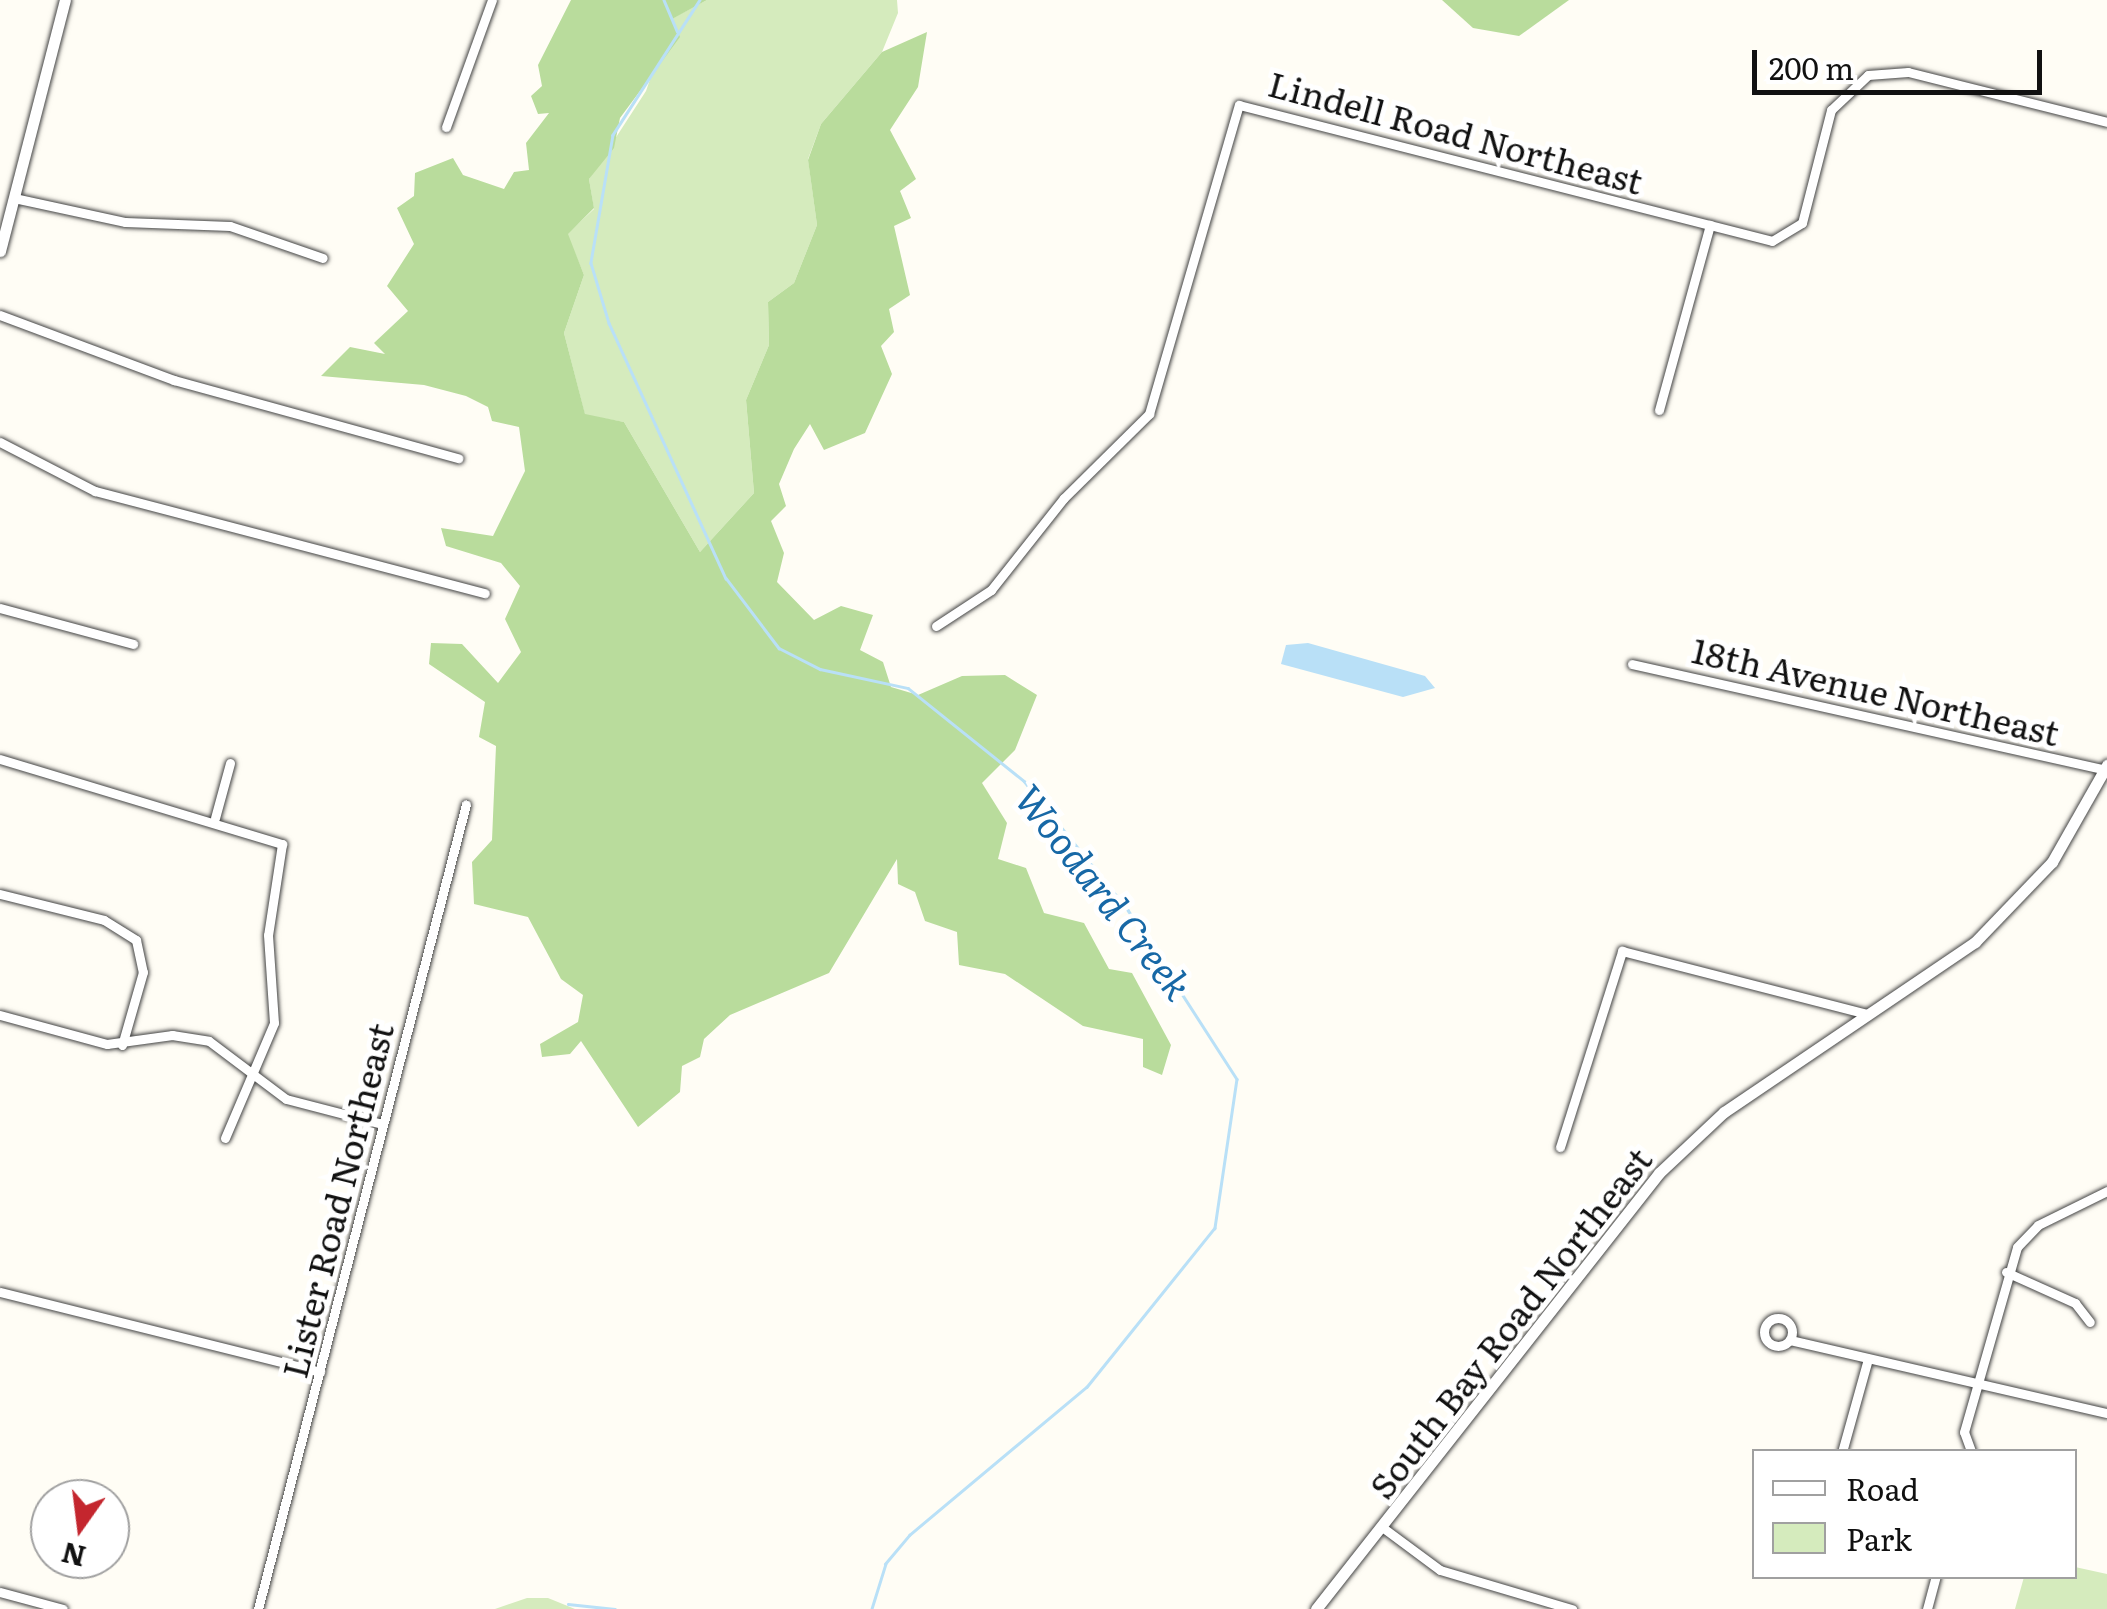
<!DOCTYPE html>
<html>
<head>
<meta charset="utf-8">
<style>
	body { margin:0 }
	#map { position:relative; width:2107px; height:1609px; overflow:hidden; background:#fffdf5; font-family:Literata,serif }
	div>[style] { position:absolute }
	.green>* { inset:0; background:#d5ebbd }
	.forest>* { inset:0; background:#b9dc9c }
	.water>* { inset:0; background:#b9e0f7 }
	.stream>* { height:2.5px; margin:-1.25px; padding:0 1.25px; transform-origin:1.25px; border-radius:1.25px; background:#b9e0f7 }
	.roads { filter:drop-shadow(0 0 2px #444) drop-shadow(0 0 2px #444) }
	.minor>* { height:9px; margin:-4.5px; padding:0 4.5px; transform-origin:4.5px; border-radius:4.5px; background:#fff }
	.minor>.ring { margin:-4.5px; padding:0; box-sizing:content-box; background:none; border:9px solid #fff; border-radius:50% }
	.tertiary>* { height:11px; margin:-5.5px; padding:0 5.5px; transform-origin:5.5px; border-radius:5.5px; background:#fff }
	span { translate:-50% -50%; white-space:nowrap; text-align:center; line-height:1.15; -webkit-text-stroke:10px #fff; paint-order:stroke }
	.street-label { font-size:35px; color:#111 }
	.water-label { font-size:38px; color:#1768a6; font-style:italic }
	.legend { position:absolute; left:1752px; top:1449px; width:325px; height:130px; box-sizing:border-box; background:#fff; border:2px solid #a0a0a0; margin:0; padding:12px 18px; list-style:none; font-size:30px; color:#111 }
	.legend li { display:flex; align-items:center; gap:20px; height:50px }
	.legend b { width:50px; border:2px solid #a0a0a0 }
	.north { position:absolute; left:30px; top:1479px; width:100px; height:100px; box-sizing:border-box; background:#fff; border:2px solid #a0a0a0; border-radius:50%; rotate:194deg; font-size:28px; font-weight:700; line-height:40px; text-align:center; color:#111 }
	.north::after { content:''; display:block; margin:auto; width:35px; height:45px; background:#c4262e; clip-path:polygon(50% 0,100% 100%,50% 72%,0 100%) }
	.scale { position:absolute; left:1752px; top:50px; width:290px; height:45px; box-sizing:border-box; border:5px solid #111; border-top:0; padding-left:12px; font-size:30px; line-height:35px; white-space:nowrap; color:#111; -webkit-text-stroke:8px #fff; paint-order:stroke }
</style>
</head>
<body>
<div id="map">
	<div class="green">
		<div style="clip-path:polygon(707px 0,897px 0,898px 13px,882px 52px,821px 124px,808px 159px,817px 225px,794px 283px,768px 302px,769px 345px,746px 400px,754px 493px,700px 552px,624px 422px,585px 415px,564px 333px,584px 275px,567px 234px,594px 209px,589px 179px,646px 91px,671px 19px)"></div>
		<div style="clip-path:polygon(2075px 1567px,2107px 1574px,2107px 1609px,2015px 1609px,2024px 1577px,2074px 1576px)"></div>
		<div style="clip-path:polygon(527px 1598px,548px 1598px,575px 1609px,495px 1609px)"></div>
	</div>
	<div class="forest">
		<div style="clip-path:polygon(571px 0,707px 0,672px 19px,680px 37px,620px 118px,614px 148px,589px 179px,594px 208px,568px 234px,584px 275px,564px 333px,585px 414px,624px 422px,700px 552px,754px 493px,746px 400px,769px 345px,768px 302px,794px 283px,817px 225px,808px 160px,821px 124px,882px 52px,927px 32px,918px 87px,890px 130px,916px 179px,900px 191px,911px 218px,894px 226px,910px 295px,889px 309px,894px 332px,881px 346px,892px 374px,865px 433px,824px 450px,810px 424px,794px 449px,779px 484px,786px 506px,771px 521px,784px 553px,777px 582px,814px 620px,841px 606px,873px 615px,860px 650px,883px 662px,891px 687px,918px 695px,962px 676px,1005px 675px,1037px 695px,1015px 750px,982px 783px,1007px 823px,998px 859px,1026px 868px,1044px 913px,1084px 923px,1109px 969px,1132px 973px,1171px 1045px,1162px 1075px,1143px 1067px,1143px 1039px,1083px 1026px,1005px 974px,959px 965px,957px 932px,925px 921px,915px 892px,898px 884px,897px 859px,829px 973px,730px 1015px,704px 1039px,700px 1057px,682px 1066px,680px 1092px,638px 1127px,581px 1041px,570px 1054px,542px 1057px,540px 1044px,578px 1022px,583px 995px,561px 979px,528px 917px,474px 904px,472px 862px,492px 840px,496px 746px,479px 737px,485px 702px,429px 664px,431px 643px,462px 644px,498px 683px,521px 652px,505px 619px,520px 586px,501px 563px,446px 546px,441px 528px,493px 536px,525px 471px,519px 427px,492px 421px,488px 407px,466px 396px,424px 385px,321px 376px,350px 347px,385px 354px,374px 343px,408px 311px,387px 286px,414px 244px,397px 208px,414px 196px,415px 173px,453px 158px,463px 175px,504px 189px,514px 172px,529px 170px,526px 143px,549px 113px,538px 114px,531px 96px,542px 86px,538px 65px)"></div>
		<div style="clip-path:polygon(1442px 0,1569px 0,1519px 36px,1473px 28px)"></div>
	</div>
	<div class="water">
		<div style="clip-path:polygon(1308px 643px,1425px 676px,1435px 688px,1403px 697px,1281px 664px,1286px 645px)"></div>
	</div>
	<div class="stream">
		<div style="left:664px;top:0;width:34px;rotate:67deg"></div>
		<div style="left:700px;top:0;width:161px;rotate:122.8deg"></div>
		<div style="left:613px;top:135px;width:130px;rotate:99.8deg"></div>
		<div style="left:591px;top:263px;width:63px;rotate:73.3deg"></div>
		<div style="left:609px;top:323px;width:281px;rotate:65.4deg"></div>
		<div style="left:726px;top:578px;width:88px;rotate:52.9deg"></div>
		<div style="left:779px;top:648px;width:46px;rotate:27.1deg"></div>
		<div style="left:820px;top:669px;width:90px;rotate:12.2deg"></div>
		<div style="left:908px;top:688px;width:149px;rotate:38.7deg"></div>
		<div style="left:1024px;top:781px;width:166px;rotate:51.1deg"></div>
		<div style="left:1128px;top:910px;width:201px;rotate:57.2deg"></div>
		<div style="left:1237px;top:1079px;width:151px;rotate:98.4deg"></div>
		<div style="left:1215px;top:1228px;width:204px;rotate:128.8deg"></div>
		<div style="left:1087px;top:1387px;width:231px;rotate:140.1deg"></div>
		<div style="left:910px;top:1535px;width:38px;rotate:130deg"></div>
		<div style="left:886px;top:1564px;width:47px;rotate:107.3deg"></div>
		<div style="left:568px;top:1604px;width:47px;rotate:6.1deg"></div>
	</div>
	<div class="roads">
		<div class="minor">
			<div style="left:446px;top:127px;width:135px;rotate:-70.1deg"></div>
			<div style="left:14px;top:198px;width:114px;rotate:12.2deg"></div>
			<div style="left:125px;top:222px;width:105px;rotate:2.2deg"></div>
			<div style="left:230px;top:226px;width:98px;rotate:19deg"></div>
			<div style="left:0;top:315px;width:186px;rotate:20.5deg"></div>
			<div style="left:174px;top:380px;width:295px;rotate:15.4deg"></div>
			<div style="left:1659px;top:410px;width:192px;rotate:-74.6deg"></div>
			<div style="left:0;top:442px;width:107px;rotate:27.3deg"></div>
			<div style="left:95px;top:491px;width:403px;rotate:14.7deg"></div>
			<div style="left:0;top:608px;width:138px;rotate:15.1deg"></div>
			<div style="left:936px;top:626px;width:66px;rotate:-33.2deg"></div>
			<div style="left:991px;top:590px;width:117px;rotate:-51.6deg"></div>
			<div style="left:1064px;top:498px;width:120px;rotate:-44.7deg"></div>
			<div style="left:1149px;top:414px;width:322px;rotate:-73.8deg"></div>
			<div style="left:1239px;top:105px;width:550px;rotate:14.31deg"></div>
			<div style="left:1772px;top:241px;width:35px;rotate:-31deg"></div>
			<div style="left:1802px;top:223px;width:117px;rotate:-75.6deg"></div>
			<div style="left:1831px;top:110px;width:51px;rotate:-43.4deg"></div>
			<div style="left:1868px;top:75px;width:40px;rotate:-4.3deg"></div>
			<div style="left:1908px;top:72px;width:205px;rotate:14.1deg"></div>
			<div style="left:1632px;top:664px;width:487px;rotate:12.6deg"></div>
			<div style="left:0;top:759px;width:295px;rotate:16.8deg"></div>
			<div style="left:282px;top:844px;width:92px;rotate:98.7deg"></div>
			<div style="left:268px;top:935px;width:88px;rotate:86.1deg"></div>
			<div style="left:274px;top:1023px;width:125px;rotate:113.1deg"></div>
			<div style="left:215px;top:818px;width:57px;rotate:-74.7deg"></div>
			<div style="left:0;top:894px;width:107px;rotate:14deg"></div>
			<div style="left:104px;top:920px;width:38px;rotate:32deg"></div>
			<div style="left:136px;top:940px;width:33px;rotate:78deg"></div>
			<div style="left:143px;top:972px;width:76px;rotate:106deg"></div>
			<div style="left:0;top:1015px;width:111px;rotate:15.2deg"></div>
			<div style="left:107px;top:1044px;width:66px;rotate:-7.9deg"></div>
			<div style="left:172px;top:1035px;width:37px;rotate:9deg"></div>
			<div style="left:209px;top:1041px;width:96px;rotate:37deg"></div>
			<div style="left:286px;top:1099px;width:99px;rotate:14.6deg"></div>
			<div style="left:1560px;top:1147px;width:206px;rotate:-72.4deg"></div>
			<div style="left:1622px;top:951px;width:254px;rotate:14.4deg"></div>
			<div style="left:2006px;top:1272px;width:76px;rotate:24.2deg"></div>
			<div style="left:2075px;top:1303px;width:24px;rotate:52deg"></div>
			<div style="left:0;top:1292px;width:330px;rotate:14deg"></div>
			<div class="ring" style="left:1764px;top:1318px;width:19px;height:19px"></div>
			<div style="left:1790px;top:1340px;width:325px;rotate:13deg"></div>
			<div style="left:1971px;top:1451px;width:20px;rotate:-110deg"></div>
			<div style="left:1964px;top:1432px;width:192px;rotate:-74deg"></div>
			<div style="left:2017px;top:1247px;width:30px;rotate:-46deg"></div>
			<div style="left:2038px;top:1225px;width:77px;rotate:-26.2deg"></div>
			<div style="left:1842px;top:1452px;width:97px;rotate:-74.4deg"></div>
			<div style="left:1382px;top:1527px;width:72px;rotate:36.6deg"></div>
			<div style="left:1440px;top:1570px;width:138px;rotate:16.5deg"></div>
			<div style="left:0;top:1592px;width:65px;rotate:15.1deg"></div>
			<div style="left:258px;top:1609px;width:831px;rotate:-75.51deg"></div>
			<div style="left:1927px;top:1609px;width:34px;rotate:-75deg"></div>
		</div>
		<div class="tertiary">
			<div style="left:0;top:251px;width:259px;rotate:-75.5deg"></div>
			<div style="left:1316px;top:1609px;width:555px;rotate:-51.81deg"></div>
			<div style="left:1659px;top:1173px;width:89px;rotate:-43.2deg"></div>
			<div style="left:1724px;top:1112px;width:303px;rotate:-34.1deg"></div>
			<div style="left:1975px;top:942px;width:111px;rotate:-46.1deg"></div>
			<div style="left:2052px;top:862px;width:112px;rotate:-60.4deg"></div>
		</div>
	</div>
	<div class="street-label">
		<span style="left:1456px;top:131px;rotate:15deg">Lindell Road Northeast</span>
		<span style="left:1876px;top:690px;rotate:13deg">18th Avenue Northeast</span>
		<span style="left:336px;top:1200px;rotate:-76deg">Lister Road Northeast</span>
		<span style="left:1509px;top:1322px;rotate:-52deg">South Bay Road Northeast</span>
	</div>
	<div class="water-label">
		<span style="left:1105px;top:891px;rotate:52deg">Woodard Creek</span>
	</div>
	<ul class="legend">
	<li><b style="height:12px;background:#fff"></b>Road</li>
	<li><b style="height:28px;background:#d5ebbd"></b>Park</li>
	</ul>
	<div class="north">N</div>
	<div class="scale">200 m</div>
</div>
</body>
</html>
